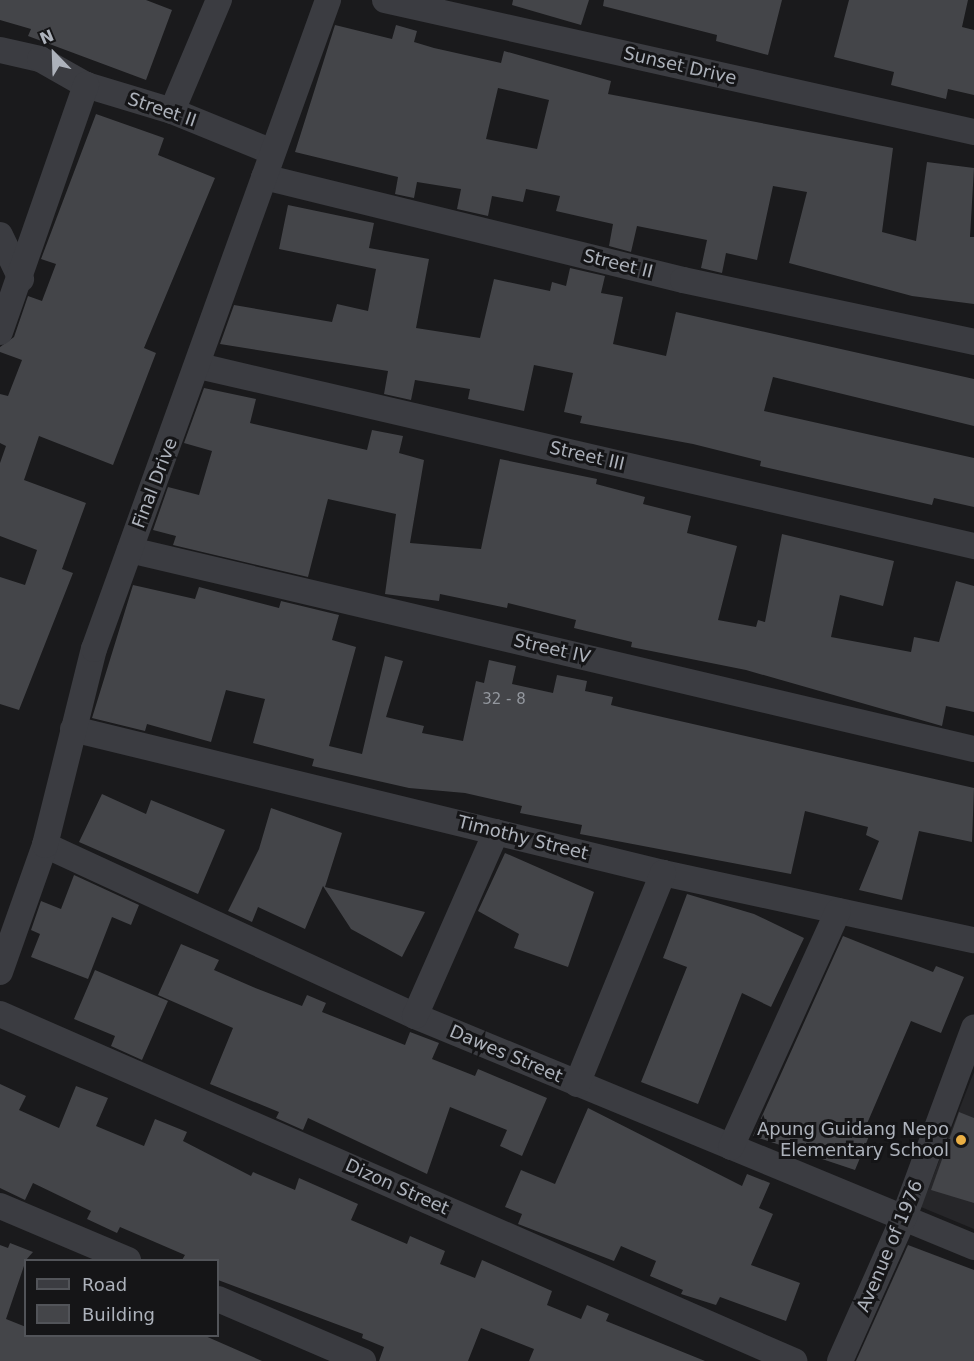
<!DOCTYPE html>
<html>
<head>
<meta charset="utf-8">
<style>
	body { margin:0 }
	#map { position:relative; width:974px; height:1361px; overflow:hidden; background:#1a1a1c; font-family:"DejaVu Sans",sans-serif }
	div>[style] { position:absolute }
	.built>* { inset:0; background:#262629 }
	.building>* { inset:0; background:#444549 }
	.street>* { height:26px; margin:-13px; padding:0 13px; transform-origin:13px; border-radius:13px; background:#3b3c41 }
	.dots>* { width:16px; height:16px; translate:-50% -50%; box-sizing:border-box; border:3px solid #151517; border-radius:50% }
	span { translate:-50% -50%; white-space:nowrap; text-align:center; line-height:1.15; -webkit-text-stroke:6px #151517; paint-order:stroke }
	.number-label { font-size:15px; color:#93979e }
	.number-label span { -webkit-text-stroke-width:0 }
	.street-label { font-size:18px; color:#adb2bb }
	.poi-label { font-size:18px; color:#adb2bb }
	.right { translate:-100% -50%; text-align:right }
	.legend { position:absolute; left:24px; top:1259px; width:195px; height:78px; box-sizing:border-box; background:#151517; border:2px solid #525459; margin:0; padding:8px 10px; list-style:none; font-size:18px; color:#adb2bb }
	.legend li { display:flex; align-items:center; gap:12px; height:30px }
	.legend b { width:30px; border:2px solid #525459 }
	.north { position:absolute; left:24px; top:24px; width:60px; height:60px; -webkit-text-stroke:4px #151517; paint-order:stroke; rotate:337deg; font-size:16px; font-weight:700; line-height:24px; text-align:center; color:#adb2bb }
	.north::after { content:''; display:block; margin:auto; width:21px; height:27px; background:#adb2bb; clip-path:polygon(50% 0,100% 100%,50% 72%,0 100%) }
</style>
</head>
<body>
<div id="map">
	<div class="built">
		<div style="clip-path:polygon(974px 1072px,974px 1229px,921px 1207px)"></div>
	</div>
	<div class="building">
		<div style="clip-path:polygon(0 0,146px 0,172px 10px,146px 80px,28px 36px,31px 29px,0 20px)"></div>
		<div style="clip-path:polygon(513px 0,589px 0,581px 25px,512px 5px)"></div>
		<div style="clip-path:polygon(604px 0,782px 0,768px 55px,716px 41px,717px 35px,603px 6px)"></div>
		<div style="clip-path:polygon(849px 0,968px 0,962px 27px,974px 30px,974px 95px,948px 89px,946px 99px,891px 85px,894px 72px,834px 57px)"></div>
		<div style="clip-path:polygon(evenodd,335px 25px,392px 39px,396px 25px,417px 31px,414px 42px,434px 48px,501px 63px,504px 51px,611px 81px,608px 94px,893px 148px,882px 232px,916px 241px,927px 162px,974px 168px,970px 237px,974px 237px,974px 304px,912px 296px,789px 263px,807px 192px,773px 186px,757px 260px,726px 253px,722px 273px,701px 268px,707px 240px,637px 226px,631px 252px,609px 246px,613px 224px,556px 211px,560px 196px,526px 189px,523px 202px,492px 196px,488px 216px,457px 209px,461px 189px,417px 182px,414px 198px,409px 197px,395px 194px,398px 177px,295px 152px,335px 25px,498px 88px,549px 100px,537px 149px,486px 139px,498px 88px)"></div>
		<div style="clip-path:polygon(96px 114px,164px 138px,158px 155px,215px 178px,144px 348px,156px 353px,113px 465px,39px 436px,24px 480px,86px 503px,62px 569px,73px 573px,19px 710px,0 704px,0 577px,25px 585px,37px 550px,0 536px,0 463px,6px 446px,0 443px,0 394px,8px 396px,22px 360px,0 352px,0 347px,14px 337px,28px 296px,42px 301px,56px 264px,41px 259px)"></div>
		<div style="clip-path:polygon(288px 205px,374px 223px,369px 248px,429px 259px,416px 328px,480px 338px,494px 279px,550px 291px,552px 282px,566px 286px,570px 268px,605px 276px,601px 293px,623px 297px,613px 344px,666px 356px,676px 312px,974px 379px,974px 426px,773px 377px,764px 411px,974px 458px,974px 507px,934px 498px,932px 505px,760px 466px,761px 461px,693px 444px,580px 423px,582px 416px,564px 412px,573px 373px,534px 365px,524px 411px,468px 399px,470px 389px,415px 380px,411px 400px,384px 394px,388px 371px,220px 344px,234px 305px,332px 322px,337px 304px,368px 311px,376px 269px,279px 249px)"></div>
		<div style="clip-path:polygon(204px 388px,256px 399px,250px 423px,367px 450px,372px 430px,403px 436px,399px 453px,424px 460px,410px 543px,481px 549px,500px 459px,597px 479px,596px 484px,645px 497px,643px 504px,691px 516px,687px 533px,737px 546px,718px 620px,756px 627px,758px 620px,765px 622px,782px 534px,894px 561px,883px 606px,840px 595px,831px 637px,911px 652px,914px 637px,939px 642px,956px 581px,974px 586px,974px 712px,946px 706px,942px 726px,746px 670px,631px 647px,632px 642px,574px 628px,576px 620px,508px 603px,507px 608px,440px 594px,439px 601px,385px 594px,396px 514px,328px 499px,308px 577px,173px 545px,176px 536px,153px 530px,168px 487px,199px 495px,212px 451px,184px 443px)"></div>
		<div style="clip-path:polygon(133px 585px,195px 599px,199px 587px,279px 608px,281px 601px,339px 615px,332px 640px,356px 647px,329px 746px,362px 754px,385px 656px,403px 661px,386px 717px,424px 726px,422px 733px,463px 741px,476px 681px,484px 683px,489px 660px,516px 666px,512px 684px,553px 693px,557px 675px,587px 681px,585px 691px,613px 697px,611px 705px,623px 708px,974px 788px,972px 842px,919px 831px,902px 900px,859px 890px,879px 841px,866px 835px,868px 827px,805px 811px,791px 874px,580px 834px,582px 825px,520px 813px,522px 806px,465px 793px,409px 788px,312px 766px,314px 759px,253px 743px,265px 699px,226px 690px,211px 742px,147px 724px,145px 731px,92px 718px)"></div>
		<div style="clip-path:polygon(102px 794px,146px 814px,151px 800px,225px 830px,198px 894px,79px 842px)"></div>
		<div style="clip-path:polygon(271px 808px,342px 833px,325px 887px,425px 912px,402px 957px,351px 929px,323px 886px,305px 929px,258px 907px,252px 922px,228px 911px,259px 849px)"></div>
		<div style="clip-path:polygon(505px 853px,594px 892px,568px 967px,514px 948px,519px 934px,478px 911px)"></div>
		<div style="clip-path:polygon(74px 875px,139px 905px,131px 925px,112px 917px,88px 979px,31px 957px,40px 934px,31px 930px,41px 901px,61px 909px)"></div>
		<div style="clip-path:polygon(687px 894px,754px 914px,804px 938px,771px 1007px,742px 993px,698px 1104px,641px 1082px,687px 967px,663px 958px)"></div>
		<div style="clip-path:polygon(843px 936px,933px 972px,936px 966px,964px 977px,941px 1033px,911px 1021px,866px 1126px,872px 1129px,855px 1170px,753px 1136px)"></div>
		<div style="clip-path:polygon(181px 944px,219px 960px,214px 970px,253px 987px,302px 1006px,307px 995px,326px 1003px,322px 1012px,405px 1045px,410px 1032px,439px 1043px,432px 1059px,475px 1076px,478px 1069px,547px 1098px,522px 1156px,500px 1146px,507px 1130px,450px 1107px,427px 1174px,308px 1118px,303px 1130px,276px 1118px,279px 1112px,210px 1084px,233px 1028px,158px 995px)"></div>
		<div style="clip-path:polygon(95px 970px,168px 1001px,142px 1060px,111px 1046px,115px 1036px,74px 1019px)"></div>
		<div style="clip-path:polygon(0 1084px,26px 1096px,19px 1110px,59px 1128px,76px 1086px,108px 1098px,96px 1126px,144px 1146px,155px 1119px,187px 1132px,183px 1141px,251px 1176px,253px 1172px,295px 1190px,299px 1178px,358px 1204px,351px 1220px,407px 1244px,410px 1236px,445px 1251px,440px 1264px,475px 1278px,482px 1260px,552px 1291px,547px 1305px,581px 1319px,587px 1305px,609px 1314px,606px 1321px,705px 1361px,529px 1361px,534px 1349px,481px 1328px,468px 1361px,379px 1361px,384px 1347px,362px 1338px,363px 1334px,218px 1280px,218px 1260px,182px 1260px,185px 1255px,120px 1227px,117px 1233px,87px 1219px,91px 1211px,33px 1183px,25px 1200px,0 1188px)"></div>
		<div style="clip-path:polygon(588px 1108px,742px 1186px,747px 1174px,770px 1183px,759px 1208px,773px 1214px,751px 1265px,800px 1283px,786px 1321px,720px 1297px,716px 1305px,681px 1294px,683px 1290px,650px 1276px,656px 1261px,621px 1246px,614px 1261px,518px 1224px,522px 1214px,505px 1207px,521px 1170px,555px 1184px)"></div>
		<div style="clip-path:polygon(959px 1112px,974px 1118px,974px 1203px,931px 1190px)"></div>
		<div style="clip-path:polygon(10px 1243px,33px 1252px,26px 1260px,6px 1319px,26px 1327px,26px 1335px,203px 1335px,262px 1361px,0 1361px,0 1245px,8px 1248px)"></div>
		<div style="clip-path:polygon(908px 1245px,974px 1270px,974px 1361px,856px 1361px)"></div>
	</div>
	<div class="street">
		<div style="left:385px;top:0;width:604px;rotate:12.63deg"></div>
		<div style="left:0;top:50px;width:41px;rotate:12.7deg"></div>
		<div style="left:40px;top:59px;width:53px;rotate:29.5deg"></div>
		<div style="left:86px;top:85px;width:90px;rotate:16.8deg"></div>
		<div style="left:172px;top:111px;width:106px;rotate:22.2deg"></div>
		<div style="left:172px;top:111px;width:121px;rotate:-67.1deg"></div>
		<div style="left:264px;top:177px;width:431px;rotate:13.8deg"></div>
		<div style="left:683px;top:280px;width:298px;rotate:12deg"></div>
		<div style="left:0;top:235px;width:49px;rotate:64.5deg"></div>
		<div style="left:0;top:332px;width:262px;rotate:-70.8deg"></div>
		<div style="left:199px;top:366px;width:796px;rotate:13.08deg"></div>
		<div style="left:130px;top:550px;width:867px;rotate:13.27deg"></div>
		<div style="left:73px;top:729px;width:607px;rotate:13.72deg"></div>
		<div style="left:663px;top:873px;width:318px;rotate:12.2deg"></div>
		<div style="left:45px;top:845px;width:408px;rotate:24.8deg"></div>
		<div style="left:415px;top:1016px;width:605px;rotate:22.45deg"></div>
		<div style="left:0;top:972px;width:135px;rotate:-70.5deg"></div>
		<div style="left:45px;top:845px;width:202px;rotate:-76deg"></div>
		<div style="left:94px;top:649px;width:690px;rotate:-70.17deg"></div>
		<div style="left:0;top:1014px;width:867px;rotate:23.61deg"></div>
		<div style="left:415px;top:1016px;width:201px;rotate:-66.2deg"></div>
		<div style="left:577px;top:1084px;width:228px;rotate:-67.8deg"></div>
		<div style="left:731px;top:1147px;width:259px;rotate:-65.6deg"></div>
		<div style="left:0;top:1206px;width:139px;rotate:22.9deg"></div>
		<div style="left:218px;top:1299px;width:158px;rotate:23.2deg"></div>
		<div style="left:840px;top:1361px;width:158px;rotate:-66deg"></div>
		<div style="left:904px;top:1217px;width:202px;rotate:-69.7deg"></div>
	</div>
	<div class="dots">
		<div style="left:961px;top:1140px;background:#ebaf44"></div>
	</div>
	<div class="number-label">
		<span style="left:504px;top:700px">32 - 8</span>
	</div>
	<div class="street-label">
		<span style="left:680px;top:66px;rotate:13deg">Sunset Drive</span>
		<span style="left:162px;top:110px;rotate:19deg">Street II</span>
		<span style="left:618px;top:264px;rotate:14deg">Street II</span>
		<span style="left:587px;top:456px;rotate:13deg">Street III</span>
		<span style="left:155px;top:483px;rotate:-69deg">Final Drive</span>
		<span style="left:552px;top:649px;rotate:13deg">Street IV</span>
		<span style="left:523px;top:838px;rotate:14deg">Timothy Street</span>
		<span style="left:506px;top:1054px;rotate:23deg">Dawes Street</span>
		<span style="left:397px;top:1187px;rotate:24deg">Dizon Street</span>
		<span style="left:890px;top:1246px;rotate:-67deg">Avenue of 1976</span>
	</div>
	<div class="poi-label">
		<span class="right" style="left:949px;top:1140px">Apung Guidang Nepo<br>Elementary School</span>
	</div>
	<ul class="legend">
	<li><b style="height:8px;background:#3b3c41"></b>Road</li>
	<li><b style="height:16px;background:#444549"></b>Building</li>
	</ul>
	<div class="north">N</div>
</div>
</body>
</html>
